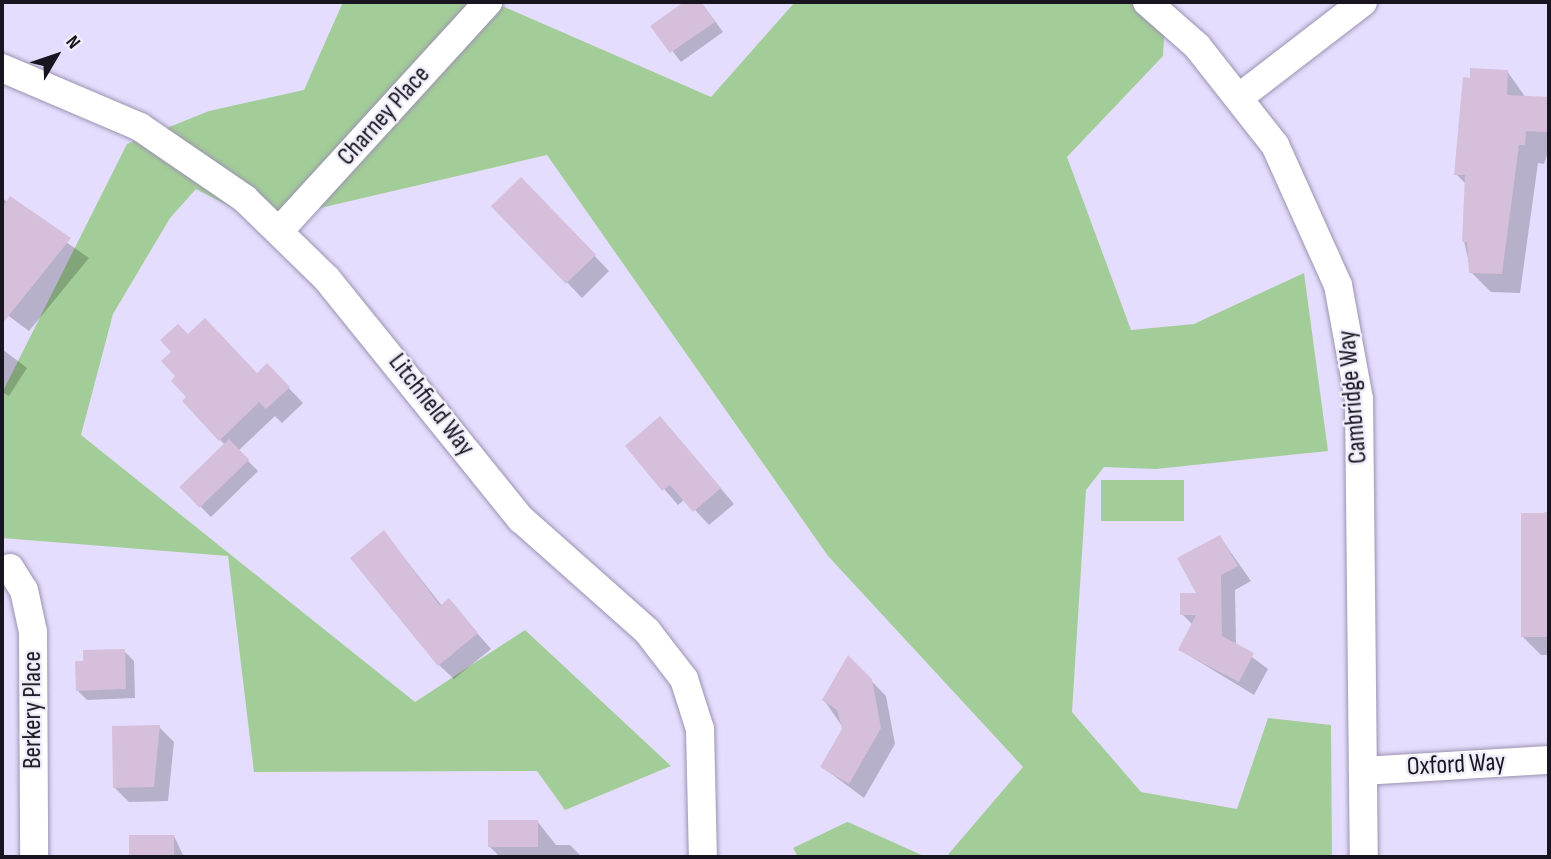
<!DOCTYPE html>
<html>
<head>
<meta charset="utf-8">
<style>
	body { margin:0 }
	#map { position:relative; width:1551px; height:859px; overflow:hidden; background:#e5ddfd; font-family:"Sofia Sans Condensed",sans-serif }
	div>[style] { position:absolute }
	.green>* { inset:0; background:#a3cd98; transform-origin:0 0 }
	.shadow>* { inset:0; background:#0003 }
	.building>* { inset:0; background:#d5bfdb; transform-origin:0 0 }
	.roads { filter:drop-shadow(0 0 2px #9b93b1) drop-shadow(0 0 2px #9b93b1) }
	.street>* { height:28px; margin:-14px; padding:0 14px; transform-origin:14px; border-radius:14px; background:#fff }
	span { translate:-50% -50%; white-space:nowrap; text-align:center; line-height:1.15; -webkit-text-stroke:5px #f0edfa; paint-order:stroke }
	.street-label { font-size:26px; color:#181520 }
	.frame { position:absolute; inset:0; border:4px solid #181520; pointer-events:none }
	.north { position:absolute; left:21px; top:21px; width:70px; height:70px; -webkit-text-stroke:5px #f0edfa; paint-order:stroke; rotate:51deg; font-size:19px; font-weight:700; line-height:28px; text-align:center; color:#181520 }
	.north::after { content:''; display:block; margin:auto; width:24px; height:32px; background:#181520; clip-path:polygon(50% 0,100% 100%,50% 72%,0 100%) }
</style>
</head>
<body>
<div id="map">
	<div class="green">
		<div style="clip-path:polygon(343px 2px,493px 2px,711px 97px,795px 2px,1166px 2px,1163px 56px,1067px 157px,1131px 330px,1194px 324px,1304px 273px,1328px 451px,1156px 469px,1104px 467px,1086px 490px,1072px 712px,1141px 792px,1237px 809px,1268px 718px,1331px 725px,1332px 857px,946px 857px,1023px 767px,828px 556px,547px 155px,260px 222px,196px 189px,170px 218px,113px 314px,81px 435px,415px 702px,525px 630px,671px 766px,565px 810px,537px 771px,254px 772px,228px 556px,2px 538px,2px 393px,127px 144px,209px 111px,304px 90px)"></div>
		<div style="left:1184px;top:480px;width:41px;height:83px;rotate:90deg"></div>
		<div style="clip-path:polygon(847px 822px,848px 822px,926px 857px,798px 857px,793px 848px)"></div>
	</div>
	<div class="shadow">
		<div style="clip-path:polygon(687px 2px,701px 2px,723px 32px,681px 62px,653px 26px)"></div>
		<div style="clip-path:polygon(1507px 71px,1526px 98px,1549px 99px,1549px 149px,1544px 164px,1538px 163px,1520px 293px,1491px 292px,1471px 272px,1464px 241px,1466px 184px,1456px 174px)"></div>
		<div style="clip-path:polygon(536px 194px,609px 271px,582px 298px,494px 206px)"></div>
		<div style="clip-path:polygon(2px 198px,89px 258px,29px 331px,2px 311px)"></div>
		<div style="clip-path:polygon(188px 337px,257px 375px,267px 365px,303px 403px,282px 423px,275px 416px,238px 451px,258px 471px,211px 517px,181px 487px,225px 445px,184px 401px,188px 397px,178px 376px)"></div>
		<div style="clip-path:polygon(2px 349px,27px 368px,9px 396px,2px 392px)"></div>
		<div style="clip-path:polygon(674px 433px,734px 504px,709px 525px,685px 499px,678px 505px,627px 446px)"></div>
		<div style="clip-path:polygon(1549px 512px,1549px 655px,1541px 655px,1523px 637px,1523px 516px)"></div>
		<div style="clip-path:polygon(384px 532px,442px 606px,449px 601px,491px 649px,454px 679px,439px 665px)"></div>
		<div style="clip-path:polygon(1220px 537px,1251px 581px,1235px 590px,1236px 645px,1268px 669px,1254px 695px,1180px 650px,1193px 625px,1182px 614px,1199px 595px)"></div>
		<div style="clip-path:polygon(124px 651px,134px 661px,135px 698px,87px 700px,77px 690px,85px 662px)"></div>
		<div style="clip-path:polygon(849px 658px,886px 696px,895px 744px,864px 798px,822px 767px,844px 729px,824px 700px)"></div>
		<div style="clip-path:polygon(159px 727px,174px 742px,168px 801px,129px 802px,114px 787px)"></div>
		<div style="clip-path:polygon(537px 821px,556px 845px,570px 845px,582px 857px,500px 857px,490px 847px)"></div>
		<div style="clip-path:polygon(174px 836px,184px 857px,131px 857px,131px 837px)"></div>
	</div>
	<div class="building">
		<div style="clip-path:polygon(684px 2px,701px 2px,715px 22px,670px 53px,650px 26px)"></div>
		<div style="clip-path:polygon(1470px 68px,1508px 70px,1507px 95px,1549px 97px,1549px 132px,1526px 131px,1525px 145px,1519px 145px,1502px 274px,1469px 273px,1467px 242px,1462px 242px,1465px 175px,1454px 175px,1463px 77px,1470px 78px)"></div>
		<div style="left:521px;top:177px;width:108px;height:42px;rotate:46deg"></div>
		<div style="clip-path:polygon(10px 196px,71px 238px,2px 324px,2px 208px)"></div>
		<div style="clip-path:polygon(205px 318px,257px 373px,267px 363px,290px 387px,266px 409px,259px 402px,219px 441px,182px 401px,186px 397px,171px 381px,175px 376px,161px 361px,171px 352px,160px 340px,178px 324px,188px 334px)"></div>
		<div style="clip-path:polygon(660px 416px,721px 488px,693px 512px,670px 485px,662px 491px,625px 446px)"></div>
		<div style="left:229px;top:439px;width:29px;height:69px;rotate:46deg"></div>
		<div style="left:1549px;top:513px;width:124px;height:28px;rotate:90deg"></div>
		<div style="clip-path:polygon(384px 530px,440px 606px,449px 598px,478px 633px,438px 666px,350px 558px)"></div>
		<div style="clip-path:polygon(1220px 535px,1238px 566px,1221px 575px,1222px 636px,1254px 653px,1239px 682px,1178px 650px,1196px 615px,1180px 615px,1180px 593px,1196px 593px,1177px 558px)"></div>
		<div style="clip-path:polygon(125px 649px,126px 689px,76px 691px,75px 661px,83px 661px,83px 650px)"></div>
		<div style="clip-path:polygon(848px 655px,872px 679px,881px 728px,849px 784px,820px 767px,842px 729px,837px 710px,822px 700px)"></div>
		<div style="clip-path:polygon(160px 725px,154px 787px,113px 788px,112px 726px)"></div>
		<div style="left:538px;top:820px;width:27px;height:50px;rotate:90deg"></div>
		<div style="left:129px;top:835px;width:45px;height:22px"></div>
	</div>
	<div class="roads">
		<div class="street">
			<div style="left:1147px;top:2px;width:67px;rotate:41.3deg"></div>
			<div style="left:1197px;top:46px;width:126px;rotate:51.8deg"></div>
			<div style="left:1275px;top:145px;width:154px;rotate:65.8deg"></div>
			<div style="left:1338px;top:285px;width:116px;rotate:79.6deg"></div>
			<div style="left:1359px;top:399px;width:458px;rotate:89.4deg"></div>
			<div style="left:2px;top:68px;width:150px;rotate:23.1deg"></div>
			<div style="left:140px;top:127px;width:127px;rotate:34.4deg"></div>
			<div style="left:245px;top:199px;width:115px;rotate:44.3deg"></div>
			<div style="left:327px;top:279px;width:309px;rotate:51.1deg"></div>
			<div style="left:521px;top:519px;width:169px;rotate:41.6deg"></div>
			<div style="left:647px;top:631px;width:61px;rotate:52.4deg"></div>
			<div style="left:684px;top:679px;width:52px;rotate:72.3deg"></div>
			<div style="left:700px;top:729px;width:128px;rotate:88.7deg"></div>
			<div style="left:1241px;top:96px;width:154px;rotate:-37.6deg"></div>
			<div style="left:280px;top:230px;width:309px;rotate:-47.6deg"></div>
			<div style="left:10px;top:568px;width:26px;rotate:58deg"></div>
			<div style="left:24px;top:590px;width:43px;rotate:77.9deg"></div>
			<div style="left:33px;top:632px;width:225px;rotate:89.7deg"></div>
			<div style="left:1363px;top:771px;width:186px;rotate:-3.4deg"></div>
		</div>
	</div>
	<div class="street-label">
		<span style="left:384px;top:116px;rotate:-48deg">Charney Place</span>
		<span style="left:1353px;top:397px;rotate:-95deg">Cambridge Way</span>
		<span style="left:431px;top:405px;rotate:52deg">Litchfield Way</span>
		<span style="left:33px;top:710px;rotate:-90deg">Berkery Place</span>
		<span style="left:1456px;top:765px;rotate:-3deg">Oxford Way</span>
	</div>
	<div class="frame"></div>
	<div class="north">N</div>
</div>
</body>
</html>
